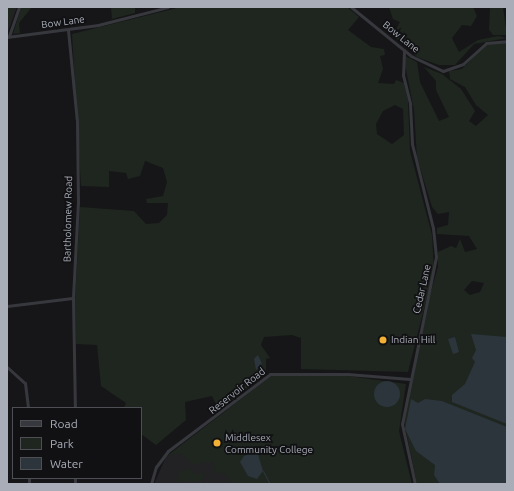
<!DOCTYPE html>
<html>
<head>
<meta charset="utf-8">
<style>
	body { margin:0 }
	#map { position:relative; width:514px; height:491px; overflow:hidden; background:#161618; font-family:Ubuntu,sans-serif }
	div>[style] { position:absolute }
	.built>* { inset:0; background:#222225 }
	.green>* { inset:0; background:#1e261f }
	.water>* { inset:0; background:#2c353c }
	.round { border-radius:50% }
	.stream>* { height:1px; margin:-0.5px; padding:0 0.5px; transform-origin:0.5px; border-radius:0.5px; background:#2c353c }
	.minor>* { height:3px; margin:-1.5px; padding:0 1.5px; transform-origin:1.5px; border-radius:1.5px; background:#37383d }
	.dots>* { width:11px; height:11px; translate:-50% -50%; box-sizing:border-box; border:2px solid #111113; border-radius:50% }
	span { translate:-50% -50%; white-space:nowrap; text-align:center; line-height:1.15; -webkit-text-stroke:3.5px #111113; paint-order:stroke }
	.street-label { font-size:10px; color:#a8adb8 }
	.poi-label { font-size:10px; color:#a8adb8 }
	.left { translate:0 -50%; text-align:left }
	.frame { position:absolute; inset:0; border:8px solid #a8adb8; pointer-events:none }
	.legend { position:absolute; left:12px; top:407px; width:130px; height:72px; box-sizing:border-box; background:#111113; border:1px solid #4d4f55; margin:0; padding:5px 7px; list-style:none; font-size:12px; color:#a8adb8 }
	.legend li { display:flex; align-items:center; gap:8px; height:20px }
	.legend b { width:20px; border:1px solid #4d4f55 }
</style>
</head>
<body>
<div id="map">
	<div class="built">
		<div style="clip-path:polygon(7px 7px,17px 7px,7px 34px)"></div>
		<div style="clip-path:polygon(221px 415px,269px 484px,154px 484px,166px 457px)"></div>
	</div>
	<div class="green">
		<div style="clip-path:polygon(7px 7px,14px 7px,7px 28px)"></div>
		<div style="clip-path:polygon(21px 7px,32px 7px,19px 23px,20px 33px,13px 34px)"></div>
		<div style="clip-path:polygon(111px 7px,135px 7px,135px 13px,112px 19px)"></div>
		<div style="clip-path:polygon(evenodd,181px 7px,347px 7px,359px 17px,348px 30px,371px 47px,384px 49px,385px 55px,380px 56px,383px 69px,378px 83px,394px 84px,396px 80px,404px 83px,408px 100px,410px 151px,432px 235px,434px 269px,408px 372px,301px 369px,301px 338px,292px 335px,264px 337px,261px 345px,270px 358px,266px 359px,266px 374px,219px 410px,212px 396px,185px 402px,186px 420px,156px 445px,141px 434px,141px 408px,124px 408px,126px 403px,101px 386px,97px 345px,76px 344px,75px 300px,80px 207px,134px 211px,146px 224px,159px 223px,167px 215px,168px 203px,147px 203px,146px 199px,163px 196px,167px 182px,163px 168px,145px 161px,140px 176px,128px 179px,126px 173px,109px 171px,109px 187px,81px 186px,72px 34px,181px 7px,395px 105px,403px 109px,404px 135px,392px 144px,377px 134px,376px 124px,383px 111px,395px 105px)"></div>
		<div style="clip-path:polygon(389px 7px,473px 7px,477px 16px,471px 26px,462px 25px,452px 38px,459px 52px,478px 40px,498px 36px,507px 38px,474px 44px,455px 65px,439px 65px,417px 57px,393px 35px,400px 22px,393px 19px)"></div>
		<div style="clip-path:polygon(490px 7px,503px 7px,507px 35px,493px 35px,489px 30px)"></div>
		<div style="clip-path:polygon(evenodd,502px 42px,507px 43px,507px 484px,417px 484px,404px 422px,426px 309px,438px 267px,438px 252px,451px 246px,456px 248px,460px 239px,465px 252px,477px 249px,469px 236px,437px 234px,437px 228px,448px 225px,449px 212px,438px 214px,432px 207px,417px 158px,414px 110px,403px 55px,417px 62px,420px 82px,439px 121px,449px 117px,436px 90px,436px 81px,424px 67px,442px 74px,461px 89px,475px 111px,469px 121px,476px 126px,488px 115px,476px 105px,465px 87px,450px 79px,449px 71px,462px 69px,485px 45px,502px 42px,472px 281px,484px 283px,480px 292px,470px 295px,464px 290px,472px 281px)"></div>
		<div style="clip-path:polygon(341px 375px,406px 384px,399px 431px,412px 484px,232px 484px,224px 472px,216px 474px,213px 461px,194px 465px,181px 453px,167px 456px,271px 376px)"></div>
		<div style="clip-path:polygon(189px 469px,196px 474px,205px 473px,202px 482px,177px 482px,179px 472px)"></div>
	</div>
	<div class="water">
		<div style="clip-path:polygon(471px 334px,507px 337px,507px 424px,452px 402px,452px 395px,465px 384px,475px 362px,472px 358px,476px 350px)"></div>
		<div style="clip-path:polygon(455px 337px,459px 352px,453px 354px,448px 339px)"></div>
		<div style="clip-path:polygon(258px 355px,262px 364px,256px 370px,254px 359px)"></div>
		<div class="round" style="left:374px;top:381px;width:26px;height:26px"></div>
		<div style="clip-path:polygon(411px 399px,418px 403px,425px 399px,442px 401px,507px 427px,507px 484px,440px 484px,434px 475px,435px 465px,416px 451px,405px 429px)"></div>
		<div style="clip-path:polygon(257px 451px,263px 471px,257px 479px,248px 476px,240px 462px,244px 456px)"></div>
	</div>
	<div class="stream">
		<div style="left:263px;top:471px;width:15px;rotate:62deg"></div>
	</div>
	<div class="minor">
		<div style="left:351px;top:7px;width:77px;rotate:39.2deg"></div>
		<div style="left:411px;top:56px;width:35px;rotate:25deg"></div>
		<div style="left:443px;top:71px;width:21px;rotate:-19deg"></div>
		<div style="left:463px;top:64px;width:31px;rotate:-42deg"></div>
		<div style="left:486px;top:43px;width:21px;rotate:-5deg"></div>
		<div style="left:68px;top:30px;width:91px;rotate:84.4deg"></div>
		<div style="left:77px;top:121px;width:81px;rotate:89.3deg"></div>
		<div style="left:78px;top:202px;width:96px;rotate:93deg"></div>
		<div style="left:73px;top:298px;width:110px;rotate:89deg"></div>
		<div style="left:9px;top:36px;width:31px;rotate:-71deg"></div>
		<div style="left:7px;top:37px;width:92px;rotate:-7.5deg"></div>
		<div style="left:98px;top:25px;width:72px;rotate:-14.4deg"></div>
		<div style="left:404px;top:50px;width:25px;rotate:92deg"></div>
		<div style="left:403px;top:75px;width:30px;rotate:76deg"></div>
		<div style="left:410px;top:104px;width:40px;rotate:87.1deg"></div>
		<div style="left:412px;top:144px;width:87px;rotate:76deg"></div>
		<div style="left:433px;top:228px;width:29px;rotate:84deg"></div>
		<div style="left:436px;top:257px;width:170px;rotate:101.5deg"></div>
		<div style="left:402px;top:424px;width:61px;rotate:77.8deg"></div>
		<div style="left:7px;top:306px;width:66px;rotate:-6.9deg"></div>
		<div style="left:7px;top:367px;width:24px;rotate:42deg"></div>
		<div style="left:25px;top:383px;width:25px;rotate:83deg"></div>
		<div style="left:29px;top:478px;width:6px;rotate:90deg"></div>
		<div style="left:75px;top:484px;width:6px;rotate:-90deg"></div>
		<div style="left:151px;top:484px;width:18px;rotate:-74deg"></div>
		<div style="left:156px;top:467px;width:20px;rotate:-53deg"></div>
		<div style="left:168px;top:451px;width:128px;rotate:-37deg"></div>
		<div style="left:270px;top:374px;width:77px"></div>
		<div style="left:347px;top:374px;width:63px;rotate:4.5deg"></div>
	</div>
	<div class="dots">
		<div style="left:383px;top:340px;background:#f2b134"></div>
		<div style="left:217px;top:443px;background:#f2b134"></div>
	</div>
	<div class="street-label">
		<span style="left:63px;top:22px;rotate:-8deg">Bow Lane</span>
		<span style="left:401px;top:37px;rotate:39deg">Bow Lane</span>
		<span style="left:68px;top:219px;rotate:-89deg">Bartholomew Road</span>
		<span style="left:422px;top:289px;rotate:-77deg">Cedar Lane</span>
		<span style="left:237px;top:391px;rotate:-38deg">Reservoir Road</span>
	</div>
	<div class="poi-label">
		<span class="left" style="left:391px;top:340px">Indian Hill</span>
		<span class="left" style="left:225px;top:443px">Middlesex<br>Community College</span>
	</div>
	<div class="frame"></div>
	<ul class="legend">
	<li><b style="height:5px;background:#37383d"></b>Road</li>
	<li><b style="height:11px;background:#1e261f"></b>Park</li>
	<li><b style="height:11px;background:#2c353c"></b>Water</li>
	</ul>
</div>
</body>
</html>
